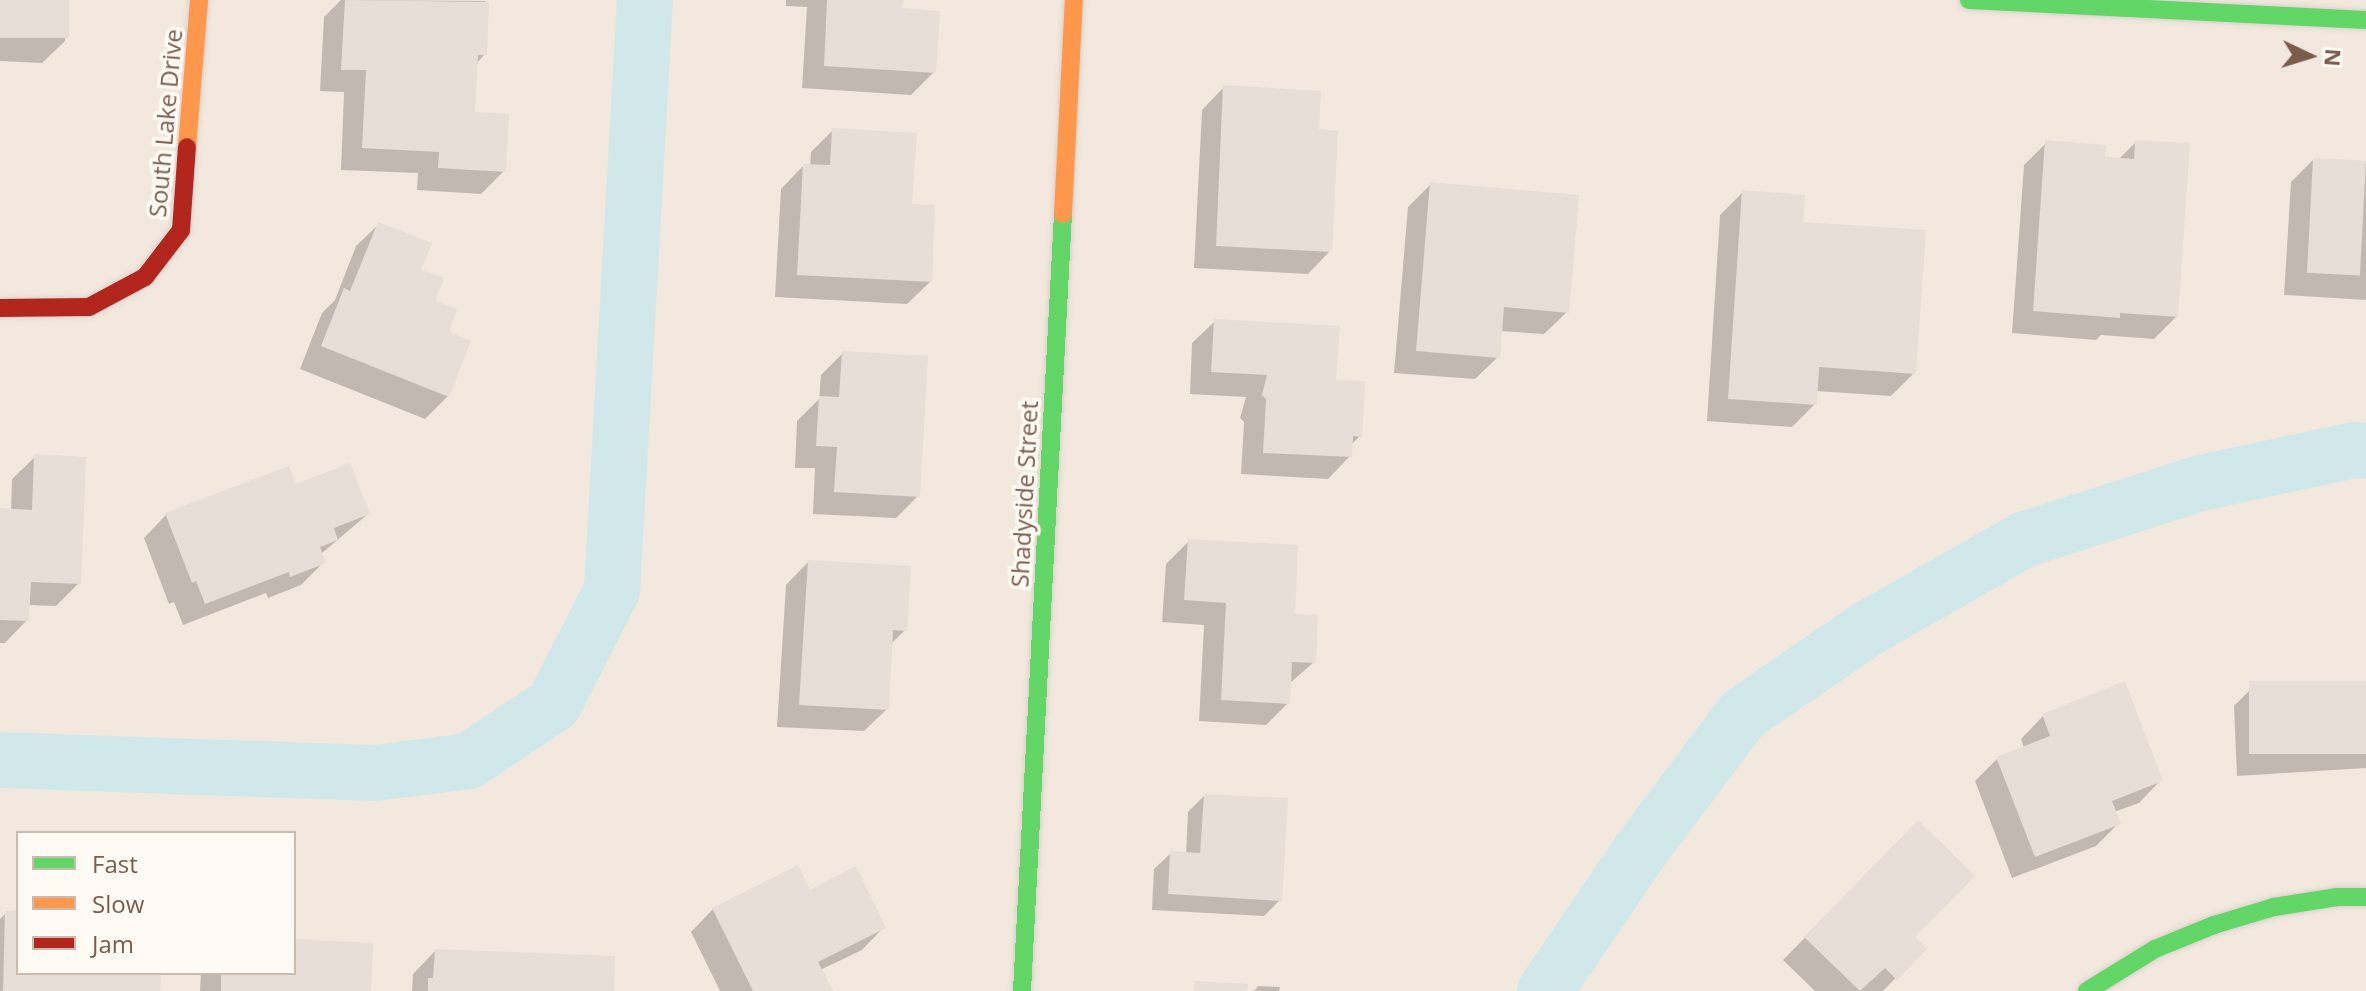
<!DOCTYPE html>
<html>
<head>
<meta charset="utf-8">
<style>
	body { margin:0 }
	#map { position:relative; width:2366px; height:991px; overflow:hidden; background:#f9f5f0; font-family:"Open Sans",sans-serif }
	div>[style] { position:absolute }
	.residential>* { inset:0; background:#f2e8de }
	.shadow>* { inset:0; background:#0003 }
	.canal>* { height:56px; margin:-28px; padding:0 28px; transform-origin:28px; border-radius:28px; background:#d0e8ea }
	.building>* { inset:0; background:#e6ded7; transform-origin:0 0 }
	.roads { filter:drop-shadow(0 0 2px #d9d2cb) drop-shadow(0 0 2px #d9d2cb) }
	.fast>* { height:18px; margin:-9px; padding:0 9px; transform-origin:9px; border-radius:9px; background:#63d668 }
	.slow>* { height:18px; margin:-9px; padding:0 9px; transform-origin:9px; border-radius:9px; background:#ff974d }
	.jam>* { height:18px; margin:-9px; padding:0 9px; transform-origin:9px; border-radius:9px; background:#b3261e }
	span { translate:-50% -50%; white-space:nowrap; text-align:center; line-height:1.15; -webkit-text-stroke:7px #fffaf3; paint-order:stroke }
	.street-label { font-size:24px; color:#7a5c4d }
	.legend { position:absolute; left:16px; top:831px; width:280px; height:144px; box-sizing:border-box; background:#fffaf3; border:2px solid #cabbb1; margin:0; padding:10px 14px; list-style:none; font-size:24px; color:#7a5c4d }
	.legend li { display:flex; align-items:center; gap:16px; height:40px }
	.legend b { width:40px; border:2px solid #cabbb1 }
	.north { position:absolute; left:2270px; top:16px; width:80px; height:80px; -webkit-text-stroke:6px #fffaf3; paint-order:stroke; rotate:94deg; font-size:22px; font-weight:700; line-height:32px; text-align:center; color:#7a5c4d }
	.north::after { content:''; display:block; margin:auto; width:28px; height:36px; background:#7a5c4d; clip-path:polygon(50% 0,100% 100%,50% 72%,0 100%) }
</style>
</head>
<body>
<div id="map">
	<div class="residential">
		<div style="clip-path:polygon(evenodd,0 0,2366px 0,2366px 991px,0 991px,0 0,18px 833px,294px 833px,294px 973px,18px 973px,18px 833px)"></div>
	</div>
	<div class="shadow">
		<div style="clip-path:polygon(0 0,67px 0,65px 41px,42px 63px,0 61px)"></div>
		<div style="clip-path:polygon(341px 0,485px 1px,488px 6px,485px 54px,475px 65px,473px 114px,504px 171px,481px 194px,417px 190px,418px 173px,341px 170px,344px 92px,320px 91px,324px 17px)"></div>
		<div style="clip-path:polygon(786px 0,901px 0,900px 10px,934px 72px,911px 95px,802px 88px,807px 7px,786px 6px)"></div>
		<div style="clip-path:polygon(1224px 87px,1317px 131px,1330px 251px,1308px 274px,1194px 268px,1202px 110px)"></div>
		<div style="clip-path:polygon(833px 130px,910px 206px,930px 282px,907px 304px,775px 297px,781px 189px,803px 166px,810px 167px,811px 152px)"></div>
		<div style="clip-path:polygon(2136px 142px,2176px 317px,2154px 339px,2101px 335px,2096px 340px,2012px 333px,2024px 165px,2046px 143px,2118px 160px)"></div>
		<div style="clip-path:polygon(2313px 160px,2366px 163px,2366px 300px,2284px 295px,2291px 182px)"></div>
		<div style="clip-path:polygon(1431px 184px,1567px 312px,1544px 334px,1500px 331px,1498px 357px,1475px 379px,1394px 373px,1408px 207px)"></div>
		<div style="clip-path:polygon(1743px 192px,1801px 224px,1914px 373px,1891px 396px,1816px 391px,1815px 404px,1792px 427px,1707px 421px,1720px 215px)"></div>
		<div style="clip-path:polygon(379px 224px,419px 271px,446px 334px,448px 396px,425px 419px,300px 369px,322px 313px,335px 300px,356px 246px)"></div>
		<div style="clip-path:polygon(1215px 321px,1334px 381px,1360px 436px,1350px 446px,1350px 456px,1328px 479px,1241px 474px,1244px 422px,1240px 418px,1246px 397px,1190px 394px,1192px 343px)"></div>
		<div style="clip-path:polygon(843px 353px,918px 496px,896px 518px,813px 514px,815px 468px,795px 468px,797px 421px,819px 399px,821px 375px)"></div>
		<div style="clip-path:polygon(35px 457px,79px 583px,56px 606px,28px 605px,27px 620px,5px 643px,0 643px,0 510px,11px 511px,12px 479px)"></div>
		<div style="clip-path:polygon(294px 486px,368px 514px,321px 554px,324px 562px,301px 585px,268px 598px,266px 593px,183px 625px,174px 602px,169px 604px,144px 538px,166px 515px)"></div>
		<div style="clip-path:polygon(1189px 541px,1292px 616px,1314px 662px,1289px 684px,1288px 703px,1266px 725px,1199px 721px,1204px 625px,1162px 622px,1166px 564px)"></div>
		<div style="clip-path:polygon(808px 562px,905px 630px,890px 645px,887px 709px,864px 731px,777px 727px,786px 585px)"></div>
		<div style="clip-path:polygon(2366px 683px,2366px 768px,2237px 776px,2234px 706px,2250px 690px)"></div>
		<div style="clip-path:polygon(2043px 716px,2161px 780px,2139px 803px,2114px 812px,2118px 824px,2096px 846px,2012px 878px,1975px 781px,1997px 759px,2024px 748px,2021px 739px)"></div>
		<div style="clip-path:polygon(1204px 796px,1280px 900px,1264px 916px,1152px 910px,1154px 869px,1171px 853px,1186px 854px,1188px 812px)"></div>
		<div style="clip-path:polygon(1918px 823px,1912px 937px,1924px 949px,1883px 991px,1815px 991px,1783px 960px)"></div>
		<div style="clip-path:polygon(809px 893px,884px 927px,862px 950px,820px 970px,830px 991px,720px 991px,691px 932px,713px 909px)"></div>
		<div style="clip-path:polygon(18px 912px,18px 973px,159px 973px,158px 991px,0 991px,0 919px,6px 913px)"></div>
		<div style="clip-path:polygon(294px 941px,369px 991px,200px 991px,201px 973px,294px 973px)"></div>
		<div style="clip-path:polygon(435px 951px,612px 991px,412px 991px,413px 974px)"></div>
		<div style="clip-path:polygon(1258px 986px,1280px 987px,1279px 991px,1254px 991px)"></div>
	</div>
	<div class="canal">
		<div style="left:0;top:760px;width:375px;rotate:2deg"></div>
		<div style="left:375px;top:773px;width:95px;rotate:-7.3deg"></div>
		<div style="left:469px;top:761px;width:102px;rotate:-33.8deg"></div>
		<div style="left:554px;top:704px;width:128px;rotate:-63deg"></div>
		<div style="left:612px;top:590px;width:591px;rotate:-86.8deg"></div>
		<div style="left:1545px;top:991px;width:169px;rotate:-55.8deg"></div>
		<div style="left:1640px;top:851px;width:171px;rotate:-53.1deg"></div>
		<div style="left:1743px;top:714px;width:150px;rotate:-34.4deg"></div>
		<div style="left:1867px;top:629px;width:180px;rotate:-29.7deg"></div>
		<div style="left:2023px;top:540px;width:187px;rotate:-17.8deg"></div>
		<div style="left:2201px;top:483px;width:156px;rotate:-12.2deg"></div>
		<div style="left:2353px;top:450px;width:13px;rotate:4deg"></div>
	</div>
	<div class="building">
		<div style="left:0;top:0;width:69px;height:38px"></div>
		<div style="clip-path:polygon(345px 0,489px 2px,487px 55px,478px 55px,475px 112px,509px 114px,506px 172px,438px 168px,439px 152px,362px 148px,366px 70px,341px 70px)"></div>
		<div style="clip-path:polygon(827px 0,903px 0,902px 8px,940px 11px,936px 73px,824px 66px)"></div>
		<div style="clip-path:polygon(1223px 85px,1321px 91px,1319px 129px,1338px 131px,1332px 252px,1216px 246px)"></div>
		<div style="clip-path:polygon(832px 128px,917px 133px,912px 204px,935px 205px,932px 282px,797px 275px,803px 164px,830px 165px)"></div>
		<div style="clip-path:polygon(2045px 140px,2106px 145px,2105px 157px,2134px 159px,2135px 140px,2190px 143px,2178px 317px,2120px 313px,2120px 318px,2033px 311px)"></div>
		<div style="left:2313px;top:158px;width:53px;height:115px;rotate:3deg"></div>
		<div style="clip-path:polygon(1430px 182px,1579px 195px,1569px 313px,1504px 307px,1500px 358px,1416px 351px)"></div>
		<div style="clip-path:polygon(1742px 190px,1805px 195px,1803px 222px,1926px 230px,1916px 374px,1819px 367px,1817px 405px,1728px 399px)"></div>
		<div style="clip-path:polygon(378px 222px,432px 243px,421px 270px,444px 278px,435px 301px,457px 309px,449px 332px,471px 341px,449px 397px,321px 346px,344px 288px,350px 291px)"></div>
		<div style="clip-path:polygon(1214px 319px,1340px 326px,1336px 380px,1365px 381px,1362px 437px,1353px 436px,1352px 457px,1263px 453px,1266px 399px,1262px 395px,1267px 375px,1211px 372px)"></div>
		<div style="clip-path:polygon(842px 351px,928px 356px,920px 497px,834px 492px,837px 447px,816px 446px,819px 396px,839px 397px)"></div>
		<div style="clip-path:polygon(34px 454px,86px 457px,81px 584px,31px 582px,29px 621px,0 620px,0 508px,32px 510px)"></div>
		<div style="clip-path:polygon(350px 463px,370px 514px,334px 528px,338px 540px,320px 547px,326px 563px,290px 577px,289px 572px,205px 604px,196px 581px,192px 583px,165px 513px,289px 466px,296px 484px)"></div>
		<div style="clip-path:polygon(1188px 539px,1298px 545px,1295px 614px,1318px 615px,1316px 663px,1292px 662px,1290px 704px,1221px 700px,1226px 603px,1184px 600px)"></div>
		<div style="clip-path:polygon(808px 560px,911px 566px,907px 631px,893px 630px,889px 710px,799px 705px)"></div>
		<div style="clip-path:polygon(2125px 681px,2163px 781px,2112px 801px,2121px 824px,2035px 857px,1996px 757px,2050px 736px,2042px 714px)"></div>
		<div style="left:2366px;top:681px;width:73px;height:117px;rotate:90deg"></div>
		<div style="clip-path:polygon(1204px 794px,1288px 798px,1282px 901px,1168px 894px,1170px 851px,1200px 853px)"></div>
		<div style="clip-path:polygon(1918px 820px,1975px 876px,1915px 937px,1927px 949px,1897px 980px,1885px 968px,1860px 991px,1804px 937px)"></div>
		<div style="clip-path:polygon(798px 865px,810px 890px,856px 866px,886px 928px,818px 962px,833px 991px,753px 991px,712px 908px)"></div>
		<div style="clip-path:polygon(18px 910px,18px 973px,161px 973px,160px 991px,3px 991px,5px 911px)"></div>
		<div style="clip-path:polygon(294px 939px,373px 943px,371px 991px,221px 991px,221px 973px,294px 973px)"></div>
		<div style="clip-path:polygon(435px 949px,615px 956px,614px 991px,428px 991px,428px 978px,433px 978px)"></div>
		<div style="clip-path:polygon(1194px 981px,1248px 984px,1247px 991px,1194px 991px)"></div>
	</div>
	<div class="roads">
		<div class="fast">
			<div style="left:1969px;top:0;width:398px;rotate:2.9deg"></div>
			<div style="left:1022px;top:991px;width:778px;rotate:-86.98deg"></div>
			<div style="left:2087px;top:991px;width:80px;rotate:-31.7deg"></div>
			<div style="left:2155px;top:949px;width:64px;rotate:-22.1deg"></div>
			<div style="left:2214px;top:925px;width:63px;rotate:-16.7deg"></div>
			<div style="left:2274px;top:907px;width:64px;rotate:-9deg"></div>
			<div style="left:2337px;top:897px;width:29px"></div>
		</div>
		<div class="slow">
			<div style="left:187px;top:147px;width:147px;rotate:-85.3deg"></div>
			<div style="left:1063px;top:214px;width:214px;rotate:-87.1deg"></div>
		</div>
		<div class="jam">
			<div style="left:0;top:308px;width:89px;rotate:-0.6deg"></div>
			<div style="left:89px;top:307px;width:64px;rotate:-28.2deg"></div>
			<div style="left:145px;top:277px;width:59px;rotate:-52.5deg"></div>
			<div style="left:181px;top:230px;width:83px;rotate:-85.9deg"></div>
		</div>
	</div>
	<div class="street-label">
		<span style="left:165px;top:123px;rotate:-85deg">South Lake Drive</span>
		<span style="left:1024px;top:494px;rotate:-87deg">Shadyside Street</span>
	</div>
	<ul class="legend">
	<li><b style="height:10px;background:#63d668"></b>Fast</li>
	<li><b style="height:10px;background:#ff974d"></b>Slow</li>
	<li><b style="height:10px;background:#b3261e"></b>Jam</li>
	</ul>
	<div class="north">N</div>
</div>
</body>
</html>
